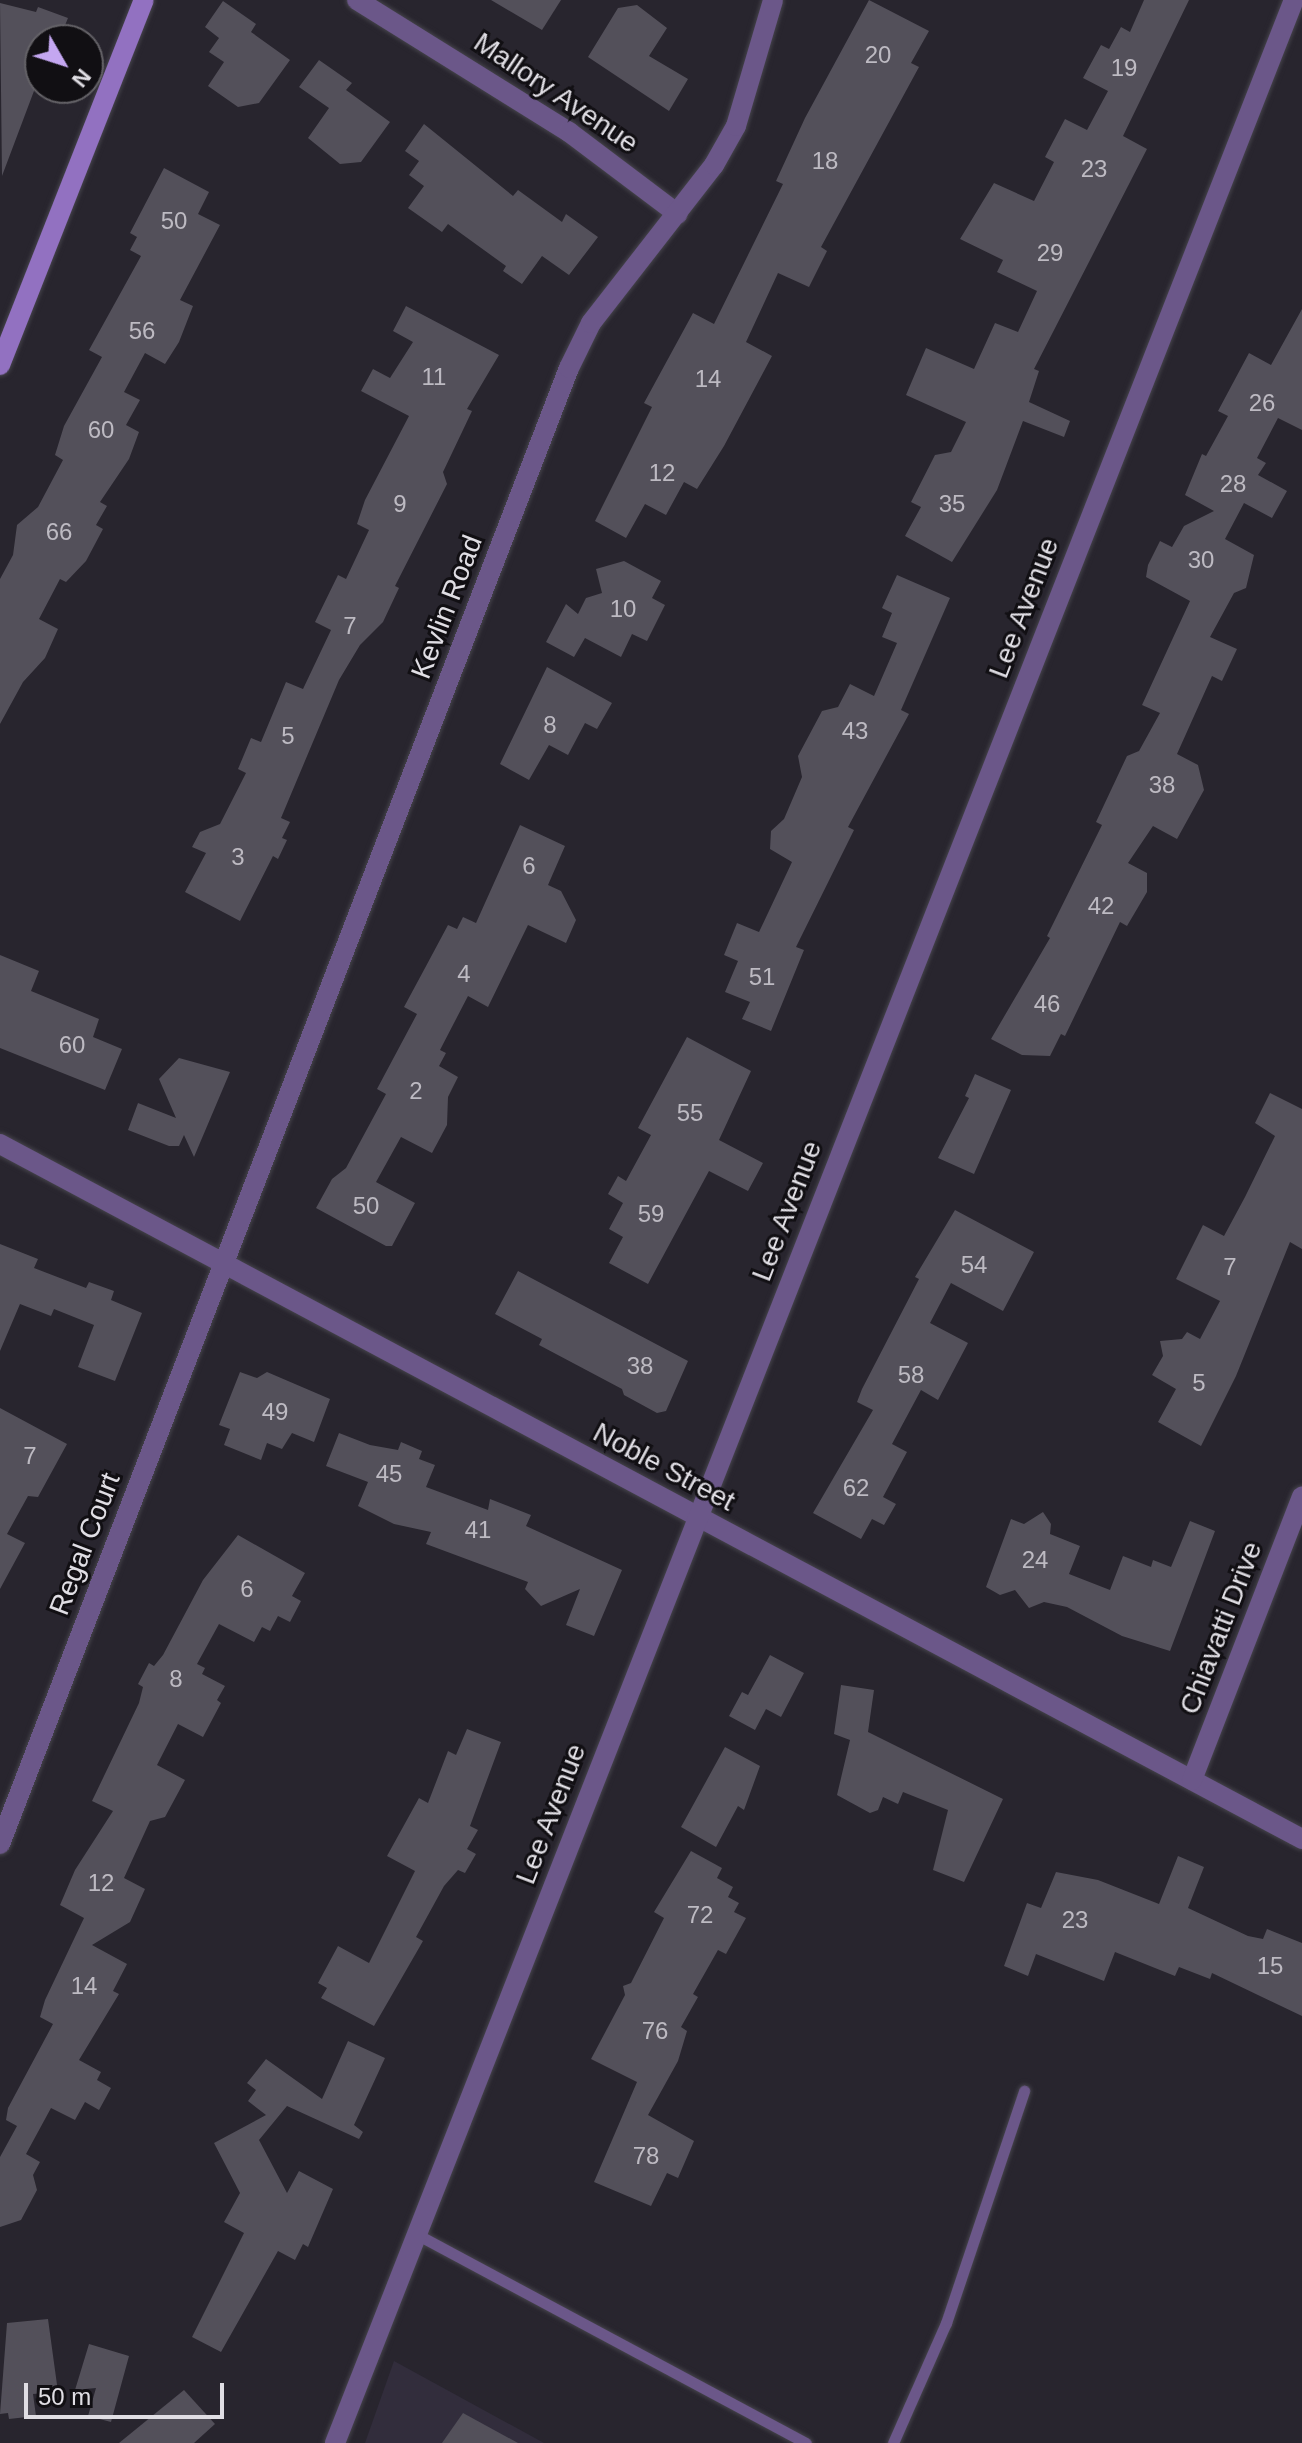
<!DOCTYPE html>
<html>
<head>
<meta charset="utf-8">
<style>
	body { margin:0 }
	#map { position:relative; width:1302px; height:2443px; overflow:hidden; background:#28252e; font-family:Helvetica,sans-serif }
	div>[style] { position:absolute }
	.built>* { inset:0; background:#322d3c }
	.building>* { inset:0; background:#53505a }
	.roads { filter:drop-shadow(0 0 2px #45434b) drop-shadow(0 0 2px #45434b) }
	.lane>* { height:11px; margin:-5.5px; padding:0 5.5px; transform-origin:5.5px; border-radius:5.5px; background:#6b5789 }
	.street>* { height:20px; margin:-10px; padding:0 10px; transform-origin:10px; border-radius:10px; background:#6b5789 }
	.secondary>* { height:20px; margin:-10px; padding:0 10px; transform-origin:10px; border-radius:10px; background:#9271c1 }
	span { translate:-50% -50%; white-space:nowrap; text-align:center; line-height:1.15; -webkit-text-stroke:6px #110f13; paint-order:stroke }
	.number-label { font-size:24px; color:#bdbac2 }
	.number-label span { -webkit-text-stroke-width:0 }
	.street-label { font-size:28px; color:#e0dee4 }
	.north { position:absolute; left:24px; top:24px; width:80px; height:80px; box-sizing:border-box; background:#110f13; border:2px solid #646267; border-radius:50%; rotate:129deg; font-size:22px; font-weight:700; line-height:32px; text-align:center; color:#e0dee4 }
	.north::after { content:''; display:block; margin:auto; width:28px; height:36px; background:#c4a7f1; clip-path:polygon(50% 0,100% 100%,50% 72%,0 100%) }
	.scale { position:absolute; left:24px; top:2383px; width:200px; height:36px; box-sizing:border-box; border:4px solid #e0dee4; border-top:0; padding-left:10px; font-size:24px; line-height:28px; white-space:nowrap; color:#e0dee4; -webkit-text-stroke:6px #110f13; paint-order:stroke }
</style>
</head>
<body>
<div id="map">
	<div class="built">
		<div style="clip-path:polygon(394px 2361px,544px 2443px,365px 2443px)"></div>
	</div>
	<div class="building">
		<div style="clip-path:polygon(491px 0,561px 0,542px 30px)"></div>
		<div style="clip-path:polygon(869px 0,929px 31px,911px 63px,919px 67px,821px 247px,827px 251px,809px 287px,778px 273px,746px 342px,772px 356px,724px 446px,697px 489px,684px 482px,666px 515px,645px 504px,626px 538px,595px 521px,652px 407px,644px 403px,693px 313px,714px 324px,783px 184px,776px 181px,805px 118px)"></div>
		<div style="clip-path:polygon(1144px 0,1189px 0,1123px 136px,1147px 149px,1034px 369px,1039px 371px,1029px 402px,1070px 421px,1064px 437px,1023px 421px,997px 490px,952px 562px,905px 536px,921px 507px,911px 502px,935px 455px,951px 452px,966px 422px,906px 395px,926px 348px,974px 369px,995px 323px,1018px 332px,1037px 291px,997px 272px,1003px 260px,960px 239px,994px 183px,1034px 201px,1054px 162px,1045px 157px,1065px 119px,1087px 130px,1108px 91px,1083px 78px,1101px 45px,1109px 49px,1121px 27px,1130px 32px)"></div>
		<div style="clip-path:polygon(223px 1px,256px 24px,251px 32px,290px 60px,259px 103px,238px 107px,208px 86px,224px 62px,209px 52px,219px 38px,205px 27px)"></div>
		<div style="clip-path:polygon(0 3px,36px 12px,38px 7px,68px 18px,59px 40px,40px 40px,40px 75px,2px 176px)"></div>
		<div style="clip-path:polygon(637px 5px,667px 28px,649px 56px,688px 79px,669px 111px,588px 57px,618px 8px)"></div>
		<div style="clip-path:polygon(319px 60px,352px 83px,346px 90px,390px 122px,361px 162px,340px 164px,308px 138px,329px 108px,299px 87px)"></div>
		<div style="clip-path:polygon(424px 124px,513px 196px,518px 190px,562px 222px,566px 214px,598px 237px,569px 275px,542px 256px,522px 284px,503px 271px,506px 266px,448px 224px,442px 232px,408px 208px,424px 186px,409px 175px,419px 161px,405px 151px)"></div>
		<div style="clip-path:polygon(164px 168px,209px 192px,198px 214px,220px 225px,180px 300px,193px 306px,179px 342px,165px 364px,145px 353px,124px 392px,140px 400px,126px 425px,139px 432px,129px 459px,100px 502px,107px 506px,96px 525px,103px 529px,86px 561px,66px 582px,60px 579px,39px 619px,58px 629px,45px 658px,23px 682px,0 724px,0 579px,13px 555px,17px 525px,38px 507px,63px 460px,55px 455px,64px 426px,102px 357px,89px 350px,141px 256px,130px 250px,137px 237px,130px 233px)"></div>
		<div style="clip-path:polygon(406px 306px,499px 355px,467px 409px,472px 411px,443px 472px,447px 484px,395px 586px,399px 588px,383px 622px,360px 645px,339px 680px,281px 818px,290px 822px,282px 838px,287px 840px,278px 859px,273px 856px,240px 921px,185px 892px,206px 853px,192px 847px,200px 832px,220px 824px,246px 773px,238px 769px,251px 738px,261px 742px,286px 682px,303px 689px,331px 630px,315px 622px,338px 575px,346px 579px,369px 530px,357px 524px,365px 500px,409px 416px,361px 391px,373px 369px,390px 378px,413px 342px,393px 331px)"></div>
		<div style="clip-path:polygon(1302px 309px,1302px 430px,1278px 418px,1257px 458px,1266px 463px,1258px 475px,1287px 491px,1272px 518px,1244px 503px,1225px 539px,1254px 555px,1246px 588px,1234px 593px,1210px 637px,1237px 649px,1222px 681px,1212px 676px,1177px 754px,1198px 765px,1204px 790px,1177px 839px,1153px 826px,1128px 863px,1147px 873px,1147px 892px,1127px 926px,1120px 922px,1065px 1036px,1061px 1034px,1050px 1056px,1022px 1055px,991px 1039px,1050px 938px,1047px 936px,1102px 825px,1096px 822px,1127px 756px,1139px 751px,1160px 713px,1142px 705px,1190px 601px,1146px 577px,1148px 565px,1160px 541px,1172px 547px,1184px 526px,1214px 511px,1185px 495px,1202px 454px,1206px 456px,1228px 416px,1218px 411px,1249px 353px,1271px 365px)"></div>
		<div style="clip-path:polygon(624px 561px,661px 581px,652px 598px,665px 605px,647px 641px,632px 634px,621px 657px,585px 638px,574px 657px,546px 642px,566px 604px,578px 614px,586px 598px,602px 593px,596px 569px)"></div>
		<div style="clip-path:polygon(897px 575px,950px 598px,901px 710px,909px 714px,848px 827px,854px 830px,796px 947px,804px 950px,771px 1031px,742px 1019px,750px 1002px,725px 992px,738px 961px,724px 955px,737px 923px,759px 932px,792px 862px,770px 849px,771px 831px,784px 819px,802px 777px,798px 756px,822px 711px,838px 707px,850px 684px,874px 696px,897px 643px,882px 637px,892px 613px,882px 608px)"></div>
		<div style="clip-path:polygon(547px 667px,612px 703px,597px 729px,585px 723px,568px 755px,549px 745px,529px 780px,500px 764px)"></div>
		<div style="clip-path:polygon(520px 825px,565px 846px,548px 885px,561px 891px,576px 920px,566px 943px,528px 925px,488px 1007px,468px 996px,440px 1050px,446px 1053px,439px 1066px,458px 1077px,448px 1097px,447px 1125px,432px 1153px,401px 1137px,376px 1182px,415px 1203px,392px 1246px,386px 1246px,316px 1208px,332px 1179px,346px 1168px,386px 1094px,377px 1089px,417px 1014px,404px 1007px,425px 968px,448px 925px,457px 929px,463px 917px,476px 923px)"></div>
		<div style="clip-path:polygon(0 955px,39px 971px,31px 991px,99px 1019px,93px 1037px,122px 1049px,105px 1090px,0 1048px)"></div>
		<div style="clip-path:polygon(687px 1037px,751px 1071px,719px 1140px,763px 1163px,748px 1191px,709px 1171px,648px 1284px,609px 1263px,623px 1237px,609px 1229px,623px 1203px,608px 1194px,618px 1176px,626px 1181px,651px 1135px,638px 1128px)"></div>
		<div style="clip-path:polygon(179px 1058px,230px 1072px,194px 1157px,184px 1135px,179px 1146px,169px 1146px,128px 1130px,138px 1103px,176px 1118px,159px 1079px)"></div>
		<div style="clip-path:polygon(975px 1074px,1011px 1090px,974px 1174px,938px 1158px,969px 1098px,965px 1096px)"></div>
		<div style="clip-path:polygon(1270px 1093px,1302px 1109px,1302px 1249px,1290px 1242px,1236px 1376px,1201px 1446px,1158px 1422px,1176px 1389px,1152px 1375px,1163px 1356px,1160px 1341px,1182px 1339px,1187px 1332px,1200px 1339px,1220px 1301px,1176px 1279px,1203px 1225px,1224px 1236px,1245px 1197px,1275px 1136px,1255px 1123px)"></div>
		<div style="clip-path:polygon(955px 1210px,1034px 1252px,1003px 1311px,951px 1283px,930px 1323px,968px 1343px,938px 1400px,921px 1390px,892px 1444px,907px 1452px,883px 1497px,896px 1504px,884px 1525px,872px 1519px,861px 1539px,813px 1513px,873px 1410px,857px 1402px,862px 1389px,919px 1279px,915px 1277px)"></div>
		<div style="clip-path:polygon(0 1244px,38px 1259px,34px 1268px,86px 1288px,89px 1282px,114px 1291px,111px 1300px,142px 1313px,115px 1381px,78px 1367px,94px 1325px,54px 1309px,51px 1316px,20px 1304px,0 1351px)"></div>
		<div style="clip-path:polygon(518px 1271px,688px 1361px,666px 1411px,657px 1413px,624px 1395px,622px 1389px,539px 1345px,542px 1339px,495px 1314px)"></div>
		<div style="clip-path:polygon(240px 1372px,257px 1378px,267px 1372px,330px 1399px,314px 1442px,292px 1433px,282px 1449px,267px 1443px,261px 1460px,224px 1445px,230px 1429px,219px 1425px)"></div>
		<div style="clip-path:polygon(0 1408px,67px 1444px,38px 1497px,28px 1496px,7px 1534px,25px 1543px,0 1589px)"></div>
		<div style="clip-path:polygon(339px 1433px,370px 1445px,398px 1450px,401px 1442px,422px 1451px,419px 1459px,435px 1465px,426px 1487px,488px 1510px,490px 1499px,531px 1515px,526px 1526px,622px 1570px,594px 1636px,566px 1625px,580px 1589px,541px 1606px,525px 1589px,528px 1582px,426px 1544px,431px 1532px,394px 1524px,358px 1506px,368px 1482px,326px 1466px)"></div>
		<div style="clip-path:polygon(1043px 1512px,1051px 1524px,1050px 1534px,1080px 1546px,1069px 1574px,1110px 1590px,1123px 1556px,1151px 1567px,1153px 1560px,1171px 1567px,1190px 1521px,1215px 1531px,1170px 1651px,1122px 1636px,1067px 1607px,1044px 1602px,1029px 1608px,1015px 1590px,1000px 1595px,986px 1587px,1011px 1519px,1024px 1524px)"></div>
		<div style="clip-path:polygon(238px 1535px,305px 1573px,292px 1596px,301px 1601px,290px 1622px,278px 1616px,270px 1631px,262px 1627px,254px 1642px,219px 1624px,197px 1664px,205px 1668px,202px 1674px,225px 1686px,217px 1700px,221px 1703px,203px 1737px,178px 1724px,157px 1765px,185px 1780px,165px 1817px,150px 1821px,124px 1878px,145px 1889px,130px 1922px,92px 1945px,127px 1964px,113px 1991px,119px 1994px,79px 2060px,101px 2072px,97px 2080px,111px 2088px,99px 2110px,85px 2102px,75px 2120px,51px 2108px,26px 2154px,40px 2162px,33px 2175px,37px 2190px,21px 2220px,0 2227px,0 2157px,17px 2126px,6px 2120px,8px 2108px,53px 2024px,40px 2017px,45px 2000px,84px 1918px,60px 1905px,75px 1870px,113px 1811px,92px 1801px,139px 1703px,143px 1687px,138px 1684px,149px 1663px,154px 1666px,163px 1655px,203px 1580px)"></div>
		<div style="clip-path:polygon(770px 1655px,804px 1673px,781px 1717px,766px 1709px,755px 1730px,729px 1716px,742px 1692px,748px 1695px)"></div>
		<div style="clip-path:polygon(841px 1685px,874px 1690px,868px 1732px,1003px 1799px,964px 1882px,933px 1870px,948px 1810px,903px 1792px,898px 1804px,883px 1797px,878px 1810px,870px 1813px,837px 1795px,850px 1740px,834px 1734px)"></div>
		<div style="clip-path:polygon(467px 1729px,501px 1742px,470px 1826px,478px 1830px,467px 1849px,476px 1854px,465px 1873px,458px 1870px,444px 1886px,416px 1937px,423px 1941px,374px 2026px,321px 1998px,327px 1988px,318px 1983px,338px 1946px,369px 1963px,415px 1871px,387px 1856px,419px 1798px,428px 1803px,448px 1751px,456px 1755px)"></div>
		<div style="clip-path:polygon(725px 1747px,760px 1766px,744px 1810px,738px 1806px,716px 1847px,681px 1827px)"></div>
		<div style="clip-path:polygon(691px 1851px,722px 1868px,717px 1878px,733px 1887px,728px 1897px,739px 1903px,734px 1912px,746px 1918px,726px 1954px,718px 1950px,693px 1994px,698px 1997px,681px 2027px,687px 2031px,678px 2061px,648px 2115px,694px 2141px,678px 2178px,667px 2173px,651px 2206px,594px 2182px,637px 2082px,591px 2059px,625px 1995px,623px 1986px,631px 1983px,664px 1918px,654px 1912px)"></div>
		<div style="clip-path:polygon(1178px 1856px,1204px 1867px,1188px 1908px,1248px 1936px,1263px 1939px,1267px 1929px,1302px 1943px,1302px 2016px,1212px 1973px,1210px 1979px,1179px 1967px,1175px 1976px,1115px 1952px,1104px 1981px,1036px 1954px,1028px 1976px,1004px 1966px,1027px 1903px,1041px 1908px,1056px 1872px,1098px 1880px,1159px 1904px)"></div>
		<div style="clip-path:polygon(348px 2041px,385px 2058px,354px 2125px,363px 2132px,359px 2139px,287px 2106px,259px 2140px,287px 2193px,299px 2171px,333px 2189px,308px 2247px,303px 2244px,295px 2260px,278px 2251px,221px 2352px,192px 2337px,244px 2233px,224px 2222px,240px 2193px,214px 2143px,266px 2115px,248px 2101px,256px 2090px,247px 2083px,266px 2059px,322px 2099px)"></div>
		<div style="clip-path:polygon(48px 2319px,58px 2392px,33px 2394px,36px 2416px,9px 2419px,8px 2413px,0 2414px,7px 2323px)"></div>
		<div style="clip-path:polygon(89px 2344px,129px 2356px,111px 2422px,88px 2416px,96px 2388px,75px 2390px)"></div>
		<div style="clip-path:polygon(184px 2390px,215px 2424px,194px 2443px,119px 2443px)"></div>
		<div style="clip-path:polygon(463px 2413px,518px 2443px,442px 2443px)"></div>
	</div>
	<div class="roads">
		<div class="lane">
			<div style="left:418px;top:2235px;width:440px;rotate:28.2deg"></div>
			<div style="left:893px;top:2443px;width:131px;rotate:-66.2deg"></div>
			<div style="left:946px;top:2323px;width:245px;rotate:-71.4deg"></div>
		</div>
		<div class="street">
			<div style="left:357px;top:0;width:250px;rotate:31.9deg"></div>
			<div style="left:569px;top:132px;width:136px;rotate:37deg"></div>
			<div style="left:0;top:1144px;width:1476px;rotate:28.09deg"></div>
			<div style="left:1192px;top:1780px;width:304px;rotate:-68.8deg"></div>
			<div style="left:0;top:1844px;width:1582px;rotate:-68.92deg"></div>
			<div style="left:569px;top:368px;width:50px;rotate:-63.9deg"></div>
			<div style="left:591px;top:323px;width:200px;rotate:-52.1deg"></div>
			<div style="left:714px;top:165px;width:45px;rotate:-60.6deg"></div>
			<div style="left:736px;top:126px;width:131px;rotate:-73.6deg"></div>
			<div style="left:335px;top:2443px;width:2624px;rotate:-68.57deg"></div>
		</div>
		<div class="secondary">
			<div style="left:0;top:365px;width:392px;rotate:-68.5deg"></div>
		</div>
	</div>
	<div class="number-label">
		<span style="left:878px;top:55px">20</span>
		<span style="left:1124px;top:68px">19</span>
		<span style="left:825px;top:161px">18</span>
		<span style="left:1094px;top:169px">23</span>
		<span style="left:174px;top:221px">50</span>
		<span style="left:1050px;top:253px">29</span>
		<span style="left:142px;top:331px">56</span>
		<span style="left:434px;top:377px">11</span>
		<span style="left:708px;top:379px">14</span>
		<span style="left:1262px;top:403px">26</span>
		<span style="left:101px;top:430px">60</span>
		<span style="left:662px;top:473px">12</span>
		<span style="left:1233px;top:484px">28</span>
		<span style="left:400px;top:504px">9</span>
		<span style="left:952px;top:504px">35</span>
		<span style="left:59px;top:532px">66</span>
		<span style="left:1201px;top:560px">30</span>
		<span style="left:623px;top:609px">10</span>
		<span style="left:350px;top:626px">7</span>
		<span style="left:550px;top:725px">8</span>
		<span style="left:855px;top:731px">43</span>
		<span style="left:288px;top:736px">5</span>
		<span style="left:1162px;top:785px">38</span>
		<span style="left:238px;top:857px">3</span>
		<span style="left:529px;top:866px">6</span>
		<span style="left:1101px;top:906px">42</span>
		<span style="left:464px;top:974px">4</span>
		<span style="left:762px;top:977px">51</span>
		<span style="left:1047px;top:1004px">46</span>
		<span style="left:72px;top:1045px">60</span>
		<span style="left:416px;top:1091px">2</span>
		<span style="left:690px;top:1113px">55</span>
		<span style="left:366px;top:1206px">50</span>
		<span style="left:651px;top:1214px">59</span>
		<span style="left:974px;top:1265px">54</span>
		<span style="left:1230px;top:1267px">7</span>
		<span style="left:640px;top:1366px">38</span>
		<span style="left:911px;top:1375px">58</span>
		<span style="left:1199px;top:1383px">5</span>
		<span style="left:275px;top:1412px">49</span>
		<span style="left:30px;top:1456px">7</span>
		<span style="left:389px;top:1474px">45</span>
		<span style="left:856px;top:1488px">62</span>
		<span style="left:478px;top:1530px">41</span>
		<span style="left:1035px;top:1560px">24</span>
		<span style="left:247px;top:1589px">6</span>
		<span style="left:176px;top:1679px">8</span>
		<span style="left:101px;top:1883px">12</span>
		<span style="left:700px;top:1915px">72</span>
		<span style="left:1075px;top:1920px">23</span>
		<span style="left:1270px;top:1966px">15</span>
		<span style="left:84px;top:1986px">14</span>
		<span style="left:655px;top:2031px">76</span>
		<span style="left:646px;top:2156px">78</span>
	</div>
	<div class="street-label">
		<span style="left:556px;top:93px;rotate:34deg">Mallory Avenue</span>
		<span style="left:447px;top:607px;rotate:-69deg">Kevlin Road</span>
		<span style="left:1024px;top:608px;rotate:-69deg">Lee Avenue</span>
		<span style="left:787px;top:1211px;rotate:-69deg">Lee Avenue</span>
		<span style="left:664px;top:1467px;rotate:28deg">Noble Street</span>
		<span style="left:85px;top:1544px;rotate:-69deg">Regal Court</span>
		<span style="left:1221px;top:1628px;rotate:-69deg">Chiavatti Drive</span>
		<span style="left:551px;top:1814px;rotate:-69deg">Lee Avenue</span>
	</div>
	<div class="north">N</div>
	<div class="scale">50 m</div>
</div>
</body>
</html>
